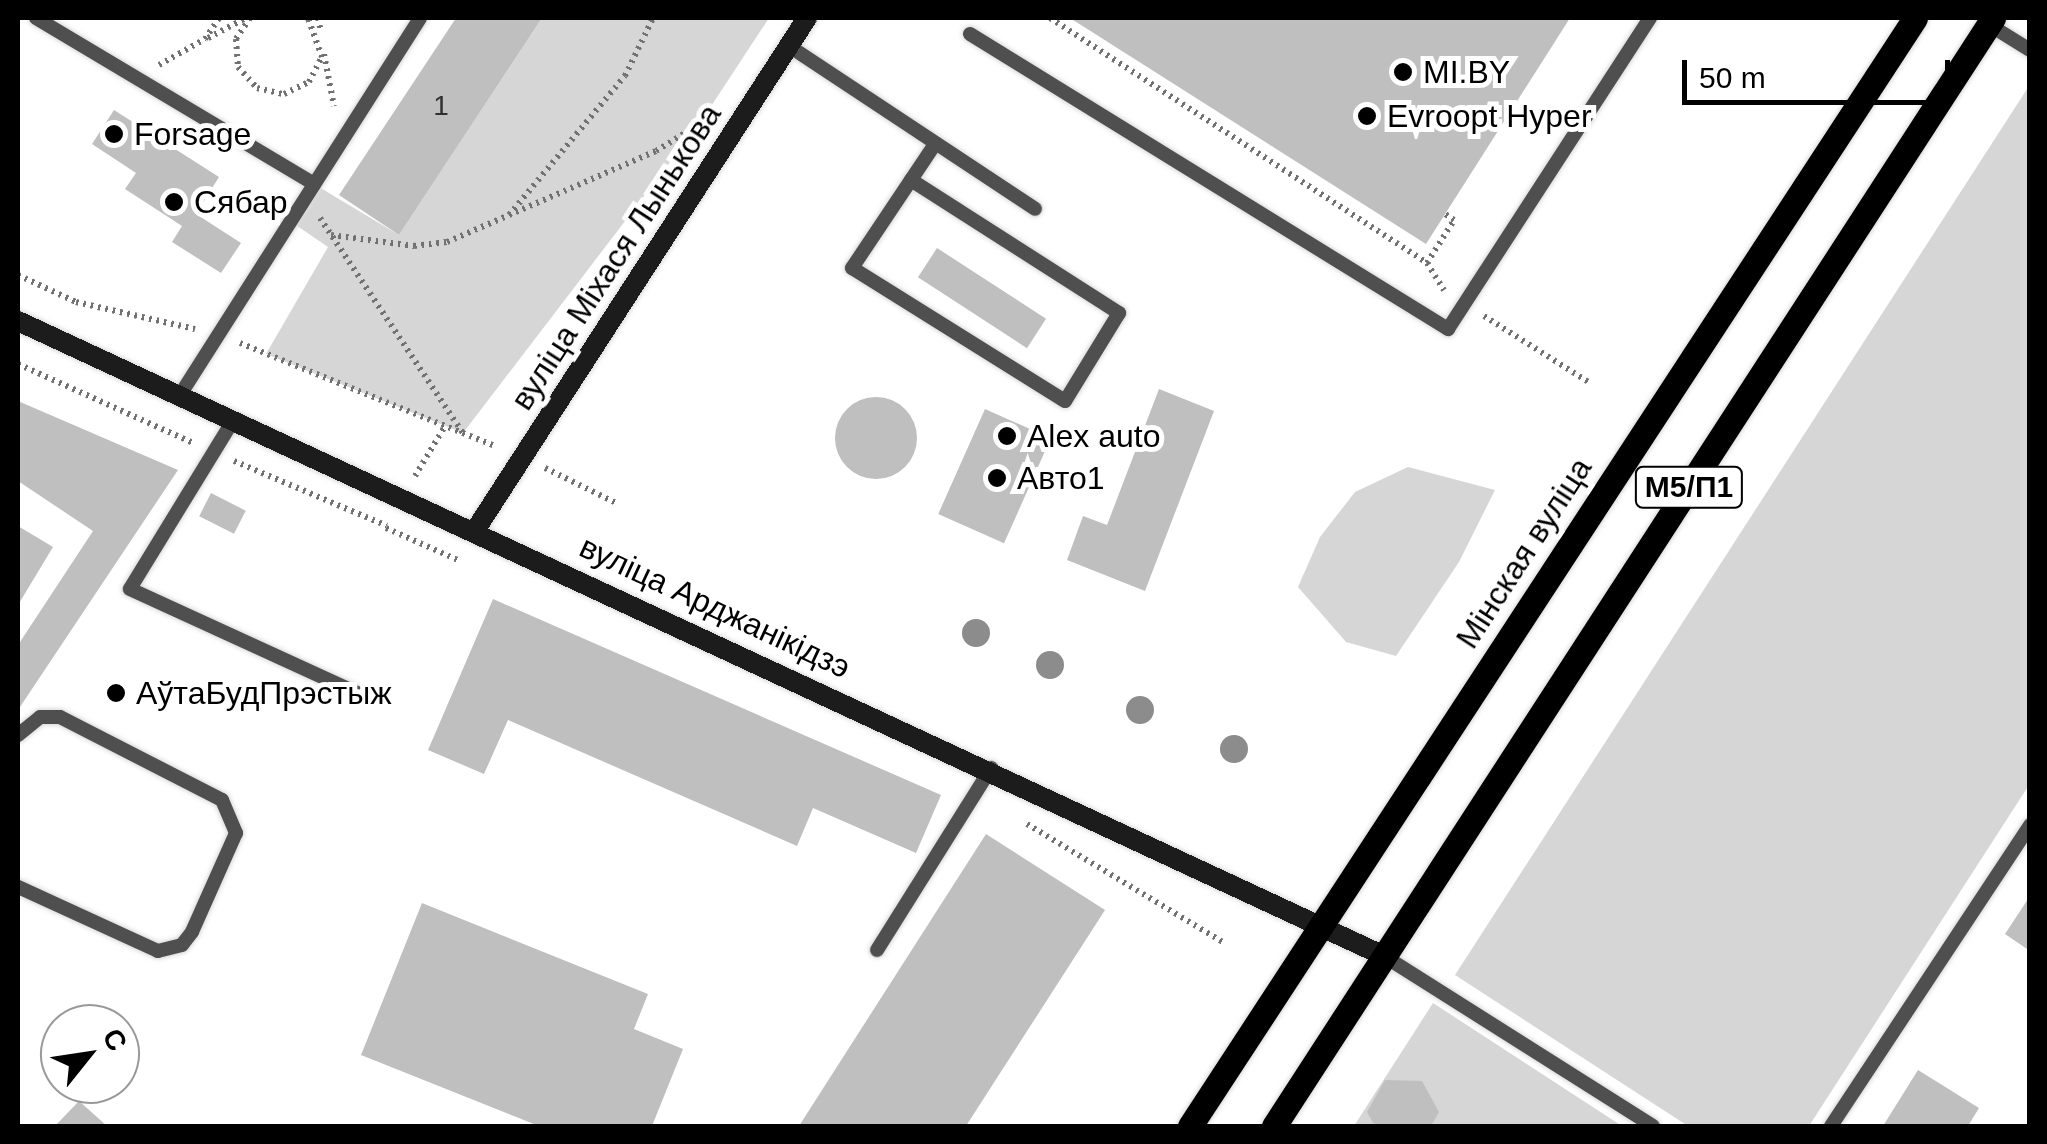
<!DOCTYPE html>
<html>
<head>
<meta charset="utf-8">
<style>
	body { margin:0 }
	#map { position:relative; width:2047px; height:1144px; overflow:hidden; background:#fff; font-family:Arial,sans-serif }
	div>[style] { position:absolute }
	.green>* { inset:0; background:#d6d6d6 }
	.building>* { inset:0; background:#bfbfbf; transform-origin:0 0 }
	.round { border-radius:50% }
	.path>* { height:6px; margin-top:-3px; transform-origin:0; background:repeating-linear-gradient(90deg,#717171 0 2.5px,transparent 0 7.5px) }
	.roads { filter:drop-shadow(0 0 2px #dbdbdb) drop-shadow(0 0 2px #dbdbdb) }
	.lane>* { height:14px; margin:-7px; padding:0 7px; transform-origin:7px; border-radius:7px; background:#4f4f4f }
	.secondary>* { height:20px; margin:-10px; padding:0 10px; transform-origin:10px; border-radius:10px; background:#1c1c1c }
	.primary>* { height:25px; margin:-12.5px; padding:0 12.5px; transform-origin:12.5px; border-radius:12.5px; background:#000 }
	.trees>* { width:28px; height:28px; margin:-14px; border-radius:50%; background:#8c8c8c }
	.dots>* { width:28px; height:28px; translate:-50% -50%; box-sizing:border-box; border:5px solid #fff; border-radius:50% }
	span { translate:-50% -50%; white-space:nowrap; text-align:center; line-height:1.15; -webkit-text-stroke:10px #fff; paint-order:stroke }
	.number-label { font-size:28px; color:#303030 }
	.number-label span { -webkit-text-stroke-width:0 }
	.shield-label span { padding:2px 8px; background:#fff; border:2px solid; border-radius:8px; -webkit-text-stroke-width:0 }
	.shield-label { font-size:30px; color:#000; font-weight:700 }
	.poi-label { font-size:32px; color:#000 }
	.left { translate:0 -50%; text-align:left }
	.street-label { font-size:32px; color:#000 }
	.frame { position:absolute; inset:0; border:20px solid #000; pointer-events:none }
	.north { position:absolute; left:40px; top:1004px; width:100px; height:100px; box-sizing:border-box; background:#fff; border:2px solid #999; border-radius:50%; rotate:60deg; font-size:28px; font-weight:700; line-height:40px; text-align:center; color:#000 }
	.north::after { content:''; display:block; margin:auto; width:35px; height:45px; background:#000; clip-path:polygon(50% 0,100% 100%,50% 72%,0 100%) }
	.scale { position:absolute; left:1682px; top:60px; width:268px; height:45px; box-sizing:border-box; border:5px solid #000; border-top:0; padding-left:12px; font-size:30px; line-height:35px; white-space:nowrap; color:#000; -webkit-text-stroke:8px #fff; paint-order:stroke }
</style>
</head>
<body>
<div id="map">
	<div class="green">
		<div style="clip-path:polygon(542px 18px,769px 18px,700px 123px,463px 433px,266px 354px,328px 247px,290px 221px,314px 184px,399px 235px)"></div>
		<div style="clip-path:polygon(2029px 86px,2029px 785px,1809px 1126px,1688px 1126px,1455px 975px)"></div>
		<div style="clip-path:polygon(1408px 467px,1495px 490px,1459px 562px,1396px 656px,1346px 642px,1298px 587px,1320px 537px,1355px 492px)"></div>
		<div style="clip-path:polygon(1433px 1003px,1622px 1126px,1354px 1126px)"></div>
	</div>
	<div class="building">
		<div style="clip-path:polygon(456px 18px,542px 18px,399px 235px,339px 195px)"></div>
		<div style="clip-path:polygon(1070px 18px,1570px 18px,1426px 244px)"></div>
		<div style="clip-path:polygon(114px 110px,219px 177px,196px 214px,241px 243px,221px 273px,172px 242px,182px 226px,125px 189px,136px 173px,92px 144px)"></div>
		<div style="left:937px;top:248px;width:130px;height:35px;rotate:33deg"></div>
		<div style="clip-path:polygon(1159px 389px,1214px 411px,1145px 591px,1067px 560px,1083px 516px,1107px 525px)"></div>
		<div class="round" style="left:835px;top:397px;width:82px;height:82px"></div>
		<div style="clip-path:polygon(18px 401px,178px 470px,18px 710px,18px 645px,93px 531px,18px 481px)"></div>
		<div style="left:985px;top:409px;width:72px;height:115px;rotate:24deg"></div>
		<div style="left:211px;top:493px;width:39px;height:26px;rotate:27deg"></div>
		<div style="clip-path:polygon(18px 526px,53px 547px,18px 605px)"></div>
		<div style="clip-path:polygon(493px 599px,941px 795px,916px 853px,813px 808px,797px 846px,508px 720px,484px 774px,428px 750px)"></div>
		<div style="clip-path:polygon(986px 834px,1105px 910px,966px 1126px,799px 1126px)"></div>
		<div style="clip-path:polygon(2030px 896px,2030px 951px,2005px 934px)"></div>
		<div style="clip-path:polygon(422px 903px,648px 994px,634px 1029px,683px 1049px,652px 1126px,539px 1126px,361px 1055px)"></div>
		<div style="clip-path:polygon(1918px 1070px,1979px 1108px,1968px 1126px,1883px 1126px)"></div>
		<div style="clip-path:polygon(1385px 1080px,1422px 1081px,1439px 1112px,1431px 1126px,1375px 1126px,1367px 1112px)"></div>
		<div style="clip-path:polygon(79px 1101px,107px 1126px,55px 1126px)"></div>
	</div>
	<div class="path">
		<div style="left:250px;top:18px;width:25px;rotate:124deg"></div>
		<div style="left:236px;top:39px;width:28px;rotate:86deg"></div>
		<div style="left:238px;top:67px;width:28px;rotate:48deg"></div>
		<div style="left:257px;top:88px;width:28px;rotate:13deg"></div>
		<div style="left:284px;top:94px;width:28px;rotate:-26deg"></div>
		<div style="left:309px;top:82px;width:28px;rotate:-63deg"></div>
		<div style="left:322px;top:57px;width:41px;rotate:-109.7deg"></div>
		<div style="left:318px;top:18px;width:14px;rotate:78deg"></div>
		<div style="left:1050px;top:18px;width:450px;rotate:33deg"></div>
		<div style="left:1427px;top:263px;width:51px;rotate:-57.9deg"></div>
		<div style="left:1454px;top:220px;width:11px;rotate:-146deg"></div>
		<div style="left:208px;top:38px;width:43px;rotate:-27.8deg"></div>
		<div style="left:324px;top:54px;width:53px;rotate:79.1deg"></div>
		<div style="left:159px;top:65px;width:53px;rotate:-29.5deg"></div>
		<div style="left:205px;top:39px;width:25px;rotate:-56deg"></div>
		<div style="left:509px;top:215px;width:181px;rotate:-50.2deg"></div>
		<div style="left:625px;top:76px;width:64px;rotate:-64.2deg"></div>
		<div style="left:320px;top:218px;width:258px;rotate:56.4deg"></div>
		<div style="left:331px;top:235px;width:84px;rotate:7.5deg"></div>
		<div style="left:414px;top:246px;width:33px;rotate:-7deg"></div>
		<div style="left:447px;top:242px;width:228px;rotate:-23.5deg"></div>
		<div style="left:656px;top:151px;width:59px;rotate:-31.8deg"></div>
		<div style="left:1427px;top:263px;width:32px;rotate:58deg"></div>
		<div style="left:18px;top:275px;width:64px;rotate:25deg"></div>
		<div style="left:76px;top:302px;width:122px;rotate:12.8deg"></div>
		<div style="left:1484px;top:316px;width:125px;rotate:32.3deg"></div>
		<div style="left:240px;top:343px;width:277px;rotate:22deg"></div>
		<div style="left:18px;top:364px;width:194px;rotate:24.3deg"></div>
		<div style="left:234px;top:461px;width:166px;rotate:23deg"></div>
		<div style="left:545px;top:468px;width:79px;rotate:26.2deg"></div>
		<div style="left:415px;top:476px;width:58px;rotate:-59deg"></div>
		<div style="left:386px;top:528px;width:79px;rotate:24deg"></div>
		<div style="left:1027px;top:824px;width:230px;rotate:31.1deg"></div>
	</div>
	<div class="roads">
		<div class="lane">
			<div style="left:36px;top:18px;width:324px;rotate:30.8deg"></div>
			<div style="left:1988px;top:24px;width:49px;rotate:31.8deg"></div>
			<div style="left:970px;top:34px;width:562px;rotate:31.68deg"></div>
			<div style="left:1448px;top:329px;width:371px;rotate:-57deg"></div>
			<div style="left:789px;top:46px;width:295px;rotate:33.5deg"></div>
			<div style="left:911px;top:180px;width:247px;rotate:32.6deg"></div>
			<div style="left:1119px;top:313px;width:103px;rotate:121.5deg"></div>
			<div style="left:1065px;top:401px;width:251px;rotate:-148deg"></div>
			<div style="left:852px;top:268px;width:149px;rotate:-56.2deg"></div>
			<div style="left:180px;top:395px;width:447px;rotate:-57.5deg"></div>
			<div style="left:234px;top:419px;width:199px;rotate:121.5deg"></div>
			<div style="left:130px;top:589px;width:257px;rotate:24.6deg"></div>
			<div style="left:18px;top:735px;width:28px;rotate:-39deg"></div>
			<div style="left:40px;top:717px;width:20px"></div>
			<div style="left:60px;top:717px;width:182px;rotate:27.1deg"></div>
			<div style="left:222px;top:800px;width:36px;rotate:67deg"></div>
			<div style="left:236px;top:833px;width:108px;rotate:114deg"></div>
			<div style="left:192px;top:932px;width:16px;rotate:128deg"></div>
			<div style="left:182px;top:945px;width:25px;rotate:166deg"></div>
			<div style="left:158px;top:951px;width:154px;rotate:-155.4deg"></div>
			<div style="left:877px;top:950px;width:215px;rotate:-57.9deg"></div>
			<div style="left:1384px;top:956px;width:318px;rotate:32.3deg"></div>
			<div style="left:1831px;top:1126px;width:361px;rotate:-56.5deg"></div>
		</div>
		<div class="secondary">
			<div style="left:18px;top:321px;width:1506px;rotate:24.93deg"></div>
			<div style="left:476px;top:529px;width:609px;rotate:-57.07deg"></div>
		</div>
		<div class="primary">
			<div style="left:1190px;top:1126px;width:1324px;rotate:-56.8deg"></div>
			<div style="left:1274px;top:1126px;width:1321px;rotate:-57.02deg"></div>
		</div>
	</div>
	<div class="trees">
		<div style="left:976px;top:633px"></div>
		<div style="left:1050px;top:665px"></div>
		<div style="left:1140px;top:710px"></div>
		<div style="left:1234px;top:749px"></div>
	</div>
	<div class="dots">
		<div style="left:1403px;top:72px;background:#000"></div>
		<div style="left:1367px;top:116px;background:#000"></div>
		<div style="left:114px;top:134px;background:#000"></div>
		<div style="left:174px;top:202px;background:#000"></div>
		<div style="left:1007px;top:436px;background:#000"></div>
		<div style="left:997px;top:478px;background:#000"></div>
		<div style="left:116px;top:693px;background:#000"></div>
	</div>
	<div class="number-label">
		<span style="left:441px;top:106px">1</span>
	</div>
	<div class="shield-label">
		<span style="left:1689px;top:487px">М5/П1</span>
	</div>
	<div class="poi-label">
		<span class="left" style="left:1423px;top:72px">MI.BY</span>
		<span class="left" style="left:1387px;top:116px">Evroopt Hyper</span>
		<span class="left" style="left:134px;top:134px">Forsage</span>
		<span class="left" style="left:194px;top:202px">Сябар</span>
		<span class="left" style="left:1027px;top:436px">Alex auto</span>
		<span class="left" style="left:1017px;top:478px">Авто1</span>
		<span class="left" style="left:136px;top:693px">АўтаБудПрэстыж</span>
	</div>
	<div class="street-label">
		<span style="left:616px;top:257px;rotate:-57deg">вуліца Міхася Лынькова</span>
		<span style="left:1524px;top:553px;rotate:-57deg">Мінская вуліца</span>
		<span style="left:715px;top:607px;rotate:25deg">вуліца Арджанікідзэ</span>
	</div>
	<div class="frame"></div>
	<div class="north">С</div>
	<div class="scale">50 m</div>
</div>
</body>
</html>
